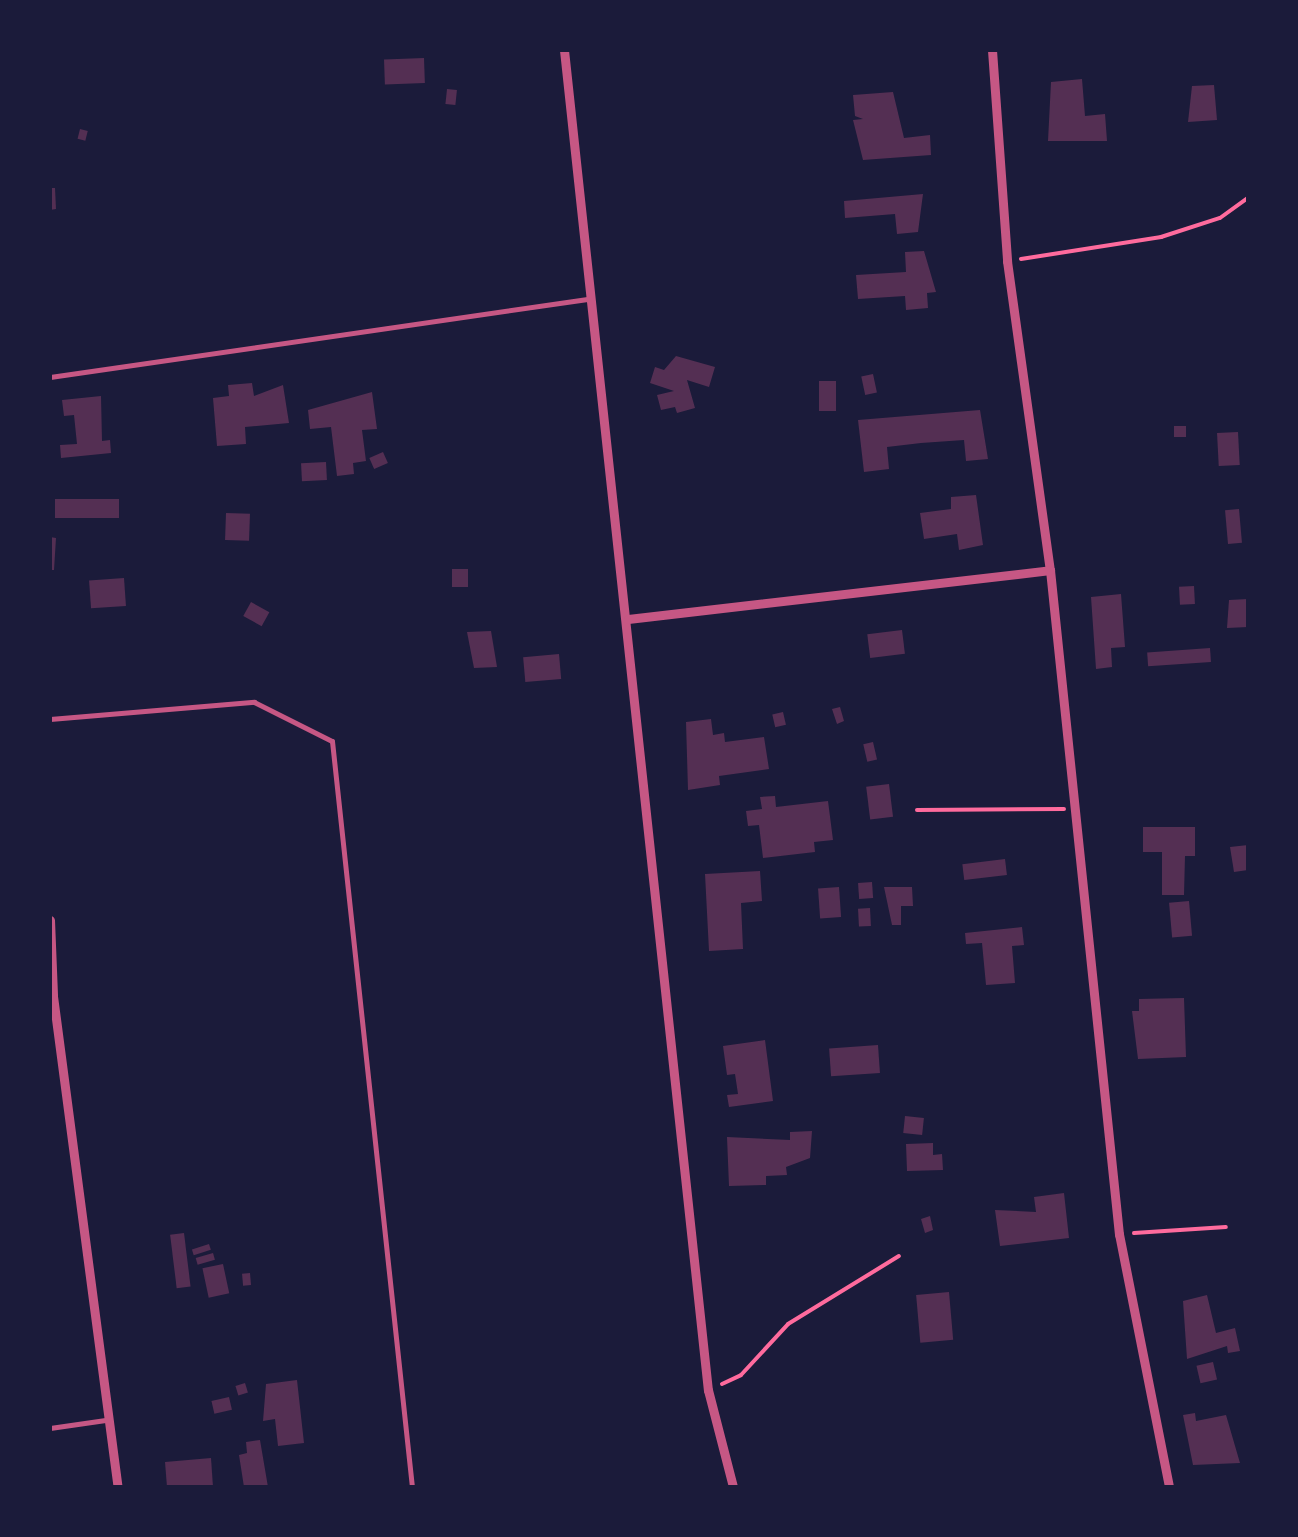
<!DOCTYPE html>
<html>
<head>
<meta charset="utf-8">
<style>
	body { margin:0 }
	#map { position:relative; width:1298px; height:1537px; overflow:hidden; background:#1b1b3a; font-family:Overpass,sans-serif }
	div>[style] { position:absolute }
	.building>* { inset:0; background:#542f53; transform-origin:0 0 }
	.path>* { height:4px; margin:-2px; padding:0 2px; transform-origin:2px; border-radius:2px; background:#ff6b9d }
	.service>* { height:5px; margin:-2.5px; padding:0 2.5px; transform-origin:2.5px; border-radius:2.5px; background:#c65784 }
	.minor>* { height:9px; margin:-4.5px; padding:0 4.5px; transform-origin:4.5px; border-radius:4.5px; background:#c65784 }
	span { translate:-50% -50%; white-space:nowrap; text-align:center; line-height:1.15; -webkit-text-stroke:10px #1b1b3a; paint-order:stroke }
	.frame { position:absolute; inset:0; border:52px solid #1b1b3a; pointer-events:none }
</style>
</head>
<body>
<div id="map">
	<div class="building">
		<div style="left:424px;top:58px;width:25px;height:40px;rotate:88deg"></div>
		<div style="clip-path:polygon(1082px 79px,1085px 116px,1105px 114px,1107px 141px,1048px 141px,1051px 82px)"></div>
		<div style="clip-path:polygon(1214px 85px,1217px 120px,1188px 122px,1192px 86px)"></div>
		<div style="left:447px;top:89px;width:10px;height:15px;rotate:6deg"></div>
		<div style="clip-path:polygon(893px 92px,904px 138px,930px 135px,931px 155px,863px 160px,853px 120px,863px 119px,855px 116px,853px 95px)"></div>
		<div style="left:80px;top:129px;width:8px;height:10px;rotate:14deg"></div>
		<div style="clip-path:polygon(50px 188px,55px 188px,56px 209px,50px 210px)"></div>
		<div style="clip-path:polygon(923px 194px,918px 232px,897px 234px,895px 214px,845px 218px,844px 201px)"></div>
		<div style="clip-path:polygon(924px 251px,936px 292px,927px 293px,928px 308px,906px 310px,905px 296px,858px 299px,856px 275px,906px 272px,905px 252px)"></div>
		<div style="clip-path:polygon(676px 356px,715px 367px,709px 387px,687px 380px,695px 408px,677px 413px,675px 407px,661px 410px,657px 395px,674px 391px,650px 383px,655px 367px,664px 370px)"></div>
		<div style="left:873px;top:374px;width:19px;height:12px;rotate:78deg"></div>
		<div style="left:819px;top:381px;width:17px;height:30px"></div>
		<div style="clip-path:polygon(252px 383px,254px 396px,283px 385px,289px 423px,245px 427px,246px 444px,217px 446px,213px 398px,229px 396px,228px 385px)"></div>
		<div style="clip-path:polygon(372px 392px,377px 429px,362px 430px,366px 461px,353px 463px,354px 474px,337px 476px,331px 427px,310px 429px,308px 410px)"></div>
		<div style="clip-path:polygon(101px 396px,102px 441px,110px 440px,111px 453px,61px 458px,60px 445px,77px 444px,74px 415px,64px 416px,62px 400px)"></div>
		<div style="clip-path:polygon(980px 410px,988px 459px,966px 461px,964px 440px,921px 443px,887px 447px,889px 469px,864px 472px,858px 420px)"></div>
		<div style="left:1174px;top:426px;width:12px;height:11px"></div>
		<div style="left:1238px;top:432px;width:33px;height:21px;rotate:87deg"></div>
		<div style="left:383px;top:452px;width:12px;height:15px;rotate:66deg"></div>
		<div style="left:326px;top:462px;width:18px;height:25px;rotate:87deg"></div>
		<div style="clip-path:polygon(976px 495px,983px 545px,959px 550px,957px 534px,924px 539px,920px 513px,951px 509px,951px 497px)"></div>
		<div style="left:119px;top:499px;width:19px;height:64px;rotate:90deg"></div>
		<div style="left:1239px;top:509px;width:34px;height:14px;rotate:85deg"></div>
		<div style="left:226px;top:513px;width:24px;height:27px;rotate:2deg"></div>
		<div style="clip-path:polygon(50px 537px,56px 538px,54px 570px,50px 570px)"></div>
		<div style="left:468px;top:569px;width:18px;height:16px;rotate:90deg"></div>
		<div style="left:124px;top:578px;width:28px;height:35px;rotate:86deg"></div>
		<div style="left:1194px;top:586px;width:18px;height:15px;rotate:87deg"></div>
		<div style="clip-path:polygon(1121px 594px,1125px 647px,1111px 648px,1112px 667px,1096px 669px,1091px 597px)"></div>
		<div style="clip-path:polygon(1248px 599px,1248px 627px,1227px 628px,1229px 600px)"></div>
		<div style="left:251px;top:602px;width:21px;height:16px;rotate:29deg"></div>
		<div style="left:902px;top:630px;width:24px;height:35px;rotate:83deg"></div>
		<div style="clip-path:polygon(491px 631px,497px 667px,474px 668px,467px 632px)"></div>
		<div style="left:1210px;top:648px;width:14px;height:63px;rotate:86deg"></div>
		<div style="left:559px;top:654px;width:25px;height:36px;rotate:85deg"></div>
		<div style="clip-path:polygon(840px 707px,844px 721px,837px 724px,832px 709px)"></div>
		<div style="left:783px;top:712px;width:13px;height:11px;rotate:77deg"></div>
		<div style="clip-path:polygon(711px 719px,713px 735px,724px 733px,725px 742px,764px 737px,769px 769px,719px 776px,720px 785px,688px 790px,686px 722px)"></div>
		<div style="left:873px;top:742px;width:18px;height:10px;rotate:77deg"></div>
		<div style="left:889px;top:784px;width:33px;height:23px;rotate:83deg"></div>
		<div style="clip-path:polygon(775px 796px,776px 807px,828px 801px,833px 840px,814px 842px,815px 852px,763px 858px,759px 825px,748px 826px,746px 811px,762px 809px,760px 797px)"></div>
		<div style="clip-path:polygon(1143px 827px,1195px 827px,1195px 856px,1185px 856px,1184px 895px,1162px 895px,1162px 852px,1143px 852px)"></div>
		<div style="clip-path:polygon(1248px 845px,1248px 870px,1234px 872px,1230px 847px)"></div>
		<div style="left:1005px;top:859px;width:16px;height:43px;rotate:83deg"></div>
		<div style="clip-path:polygon(760px 871px,762px 901px,741px 903px,743px 949px,709px 951px,705px 874px)"></div>
		<div style="left:872px;top:882px;width:16px;height:14px;rotate:86deg"></div>
		<div style="left:839px;top:887px;width:30px;height:21px;rotate:86deg"></div>
		<div style="clip-path:polygon(884px 887px,912px 887px,913px 906px,901px 906px,901px 925px,892px 925px)"></div>
		<div style="left:1189px;top:901px;width:35px;height:20px;rotate:85deg"></div>
		<div style="left:870px;top:908px;width:18px;height:12px;rotate:87deg"></div>
		<div style="clip-path:polygon(1022px 927px,1024px 945px,1012px 946px,1015px 983px,986px 985px,982px 943px,966px 944px,965px 933px)"></div>
		<div style="clip-path:polygon(1184px 998px,1186px 1057px,1138px 1059px,1132px 1011px,1139px 1011px,1139px 999px)"></div>
		<div style="clip-path:polygon(765px 1040px,773px 1101px,729px 1107px,727px 1095px,738px 1094px,735px 1074px,727px 1075px,723px 1046px)"></div>
		<div style="left:878px;top:1045px;width:28px;height:49px;rotate:86deg"></div>
		<div style="left:905px;top:1116px;width:19px;height:17px;rotate:6deg"></div>
		<div style="clip-path:polygon(812px 1131px,810px 1158px,786px 1167px,787px 1175px,766px 1176px,766px 1185px,729px 1186px,727px 1137px,790px 1140px,790px 1132px)"></div>
		<div style="clip-path:polygon(933px 1143px,933px 1155px,942px 1154px,943px 1170px,907px 1171px,906px 1144px)"></div>
		<div style="clip-path:polygon(1064px 1193px,1069px 1238px,1000px 1246px,995px 1210px,1036px 1212px,1034px 1197px)"></div>
		<div style="clip-path:polygon(930px 1216px,933px 1230px,925px 1233px,921px 1219px)"></div>
		<div style="left:184px;top:1233px;width:54px;height:14px;rotate:83deg"></div>
		<div style="left:209px;top:1244px;width:6px;height:18px;rotate:72deg"></div>
		<div style="left:213px;top:1253px;width:7px;height:18px;rotate:74deg"></div>
		<div style="left:223px;top:1264px;width:30px;height:21px;rotate:78deg"></div>
		<div style="left:250px;top:1273px;width:12px;height:8px;rotate:85deg"></div>
		<div style="left:949px;top:1292px;width:48px;height:33px;rotate:85deg"></div>
		<div style="clip-path:polygon(1207px 1295px,1216px 1333px,1235px 1328px,1240px 1351px,1228px 1353px,1227px 1346px,1187px 1359px,1183px 1301px)"></div>
		<div style="left:1213px;top:1362px;width:18px;height:17px;rotate:77deg"></div>
		<div style="clip-path:polygon(297px 1380px,304px 1443px,278px 1446px,275px 1419px,263px 1421px,266px 1384px)"></div>
		<div style="left:245px;top:1383px;width:10px;height:10px;rotate:73deg"></div>
		<div style="left:229px;top:1397px;width:13px;height:18px;rotate:77deg"></div>
		<div style="clip-path:polygon(1195px 1413px,1196px 1421px,1226px 1415px,1240px 1463px,1193px 1465px,1183px 1415px)"></div>
		<div style="clip-path:polygon(260px 1440px,268px 1487px,244px 1487px,239px 1455px,247px 1453px,246px 1442px)"></div>
		<div style="clip-path:polygon(211px 1458px,213px 1487px,167px 1487px,165px 1462px)"></div>
	</div>
	<div class="path">
		<div style="left:1021px;top:259px;width:142px;rotate:-8.9deg"></div>
		<div style="left:1161px;top:237px;width:62px;rotate:-17.9deg"></div>
		<div style="left:1220px;top:218px;width:34px;rotate:-36deg"></div>
		<div style="left:917px;top:810px;width:147px;rotate:-0.4deg"></div>
		<div style="left:1134px;top:1233px;width:92px;rotate:-3.7deg"></div>
		<div style="left:722px;top:1384px;width:21px;rotate:-25deg"></div>
		<div style="left:741px;top:1375px;width:69px;rotate:-47.3deg"></div>
		<div style="left:788px;top:1324px;width:130px;rotate:-31.5deg"></div>
	</div>
	<div class="service">
		<div style="left:50px;top:377px;width:543px;rotate:-8.26deg"></div>
		<div style="left:50px;top:719px;width:205px;rotate:-4.8deg"></div>
		<div style="left:254px;top:702px;width:87px;rotate:26.6deg"></div>
		<div style="left:332px;top:741px;width:750px;rotate:83.88deg"></div>
		<div style="left:50px;top:1428px;width:56px;rotate:-8.3deg"></div>
	</div>
	<div class="minor">
		<div style="left:564px;top:50px;width:1348px;rotate:83.87deg"></div>
		<div style="left:708px;top:1390px;width:100px;rotate:75.5deg"></div>
		<div style="left:992px;top:50px;width:212px;rotate:85.9deg"></div>
		<div style="left:1007px;top:261px;width:312px;rotate:82.1deg"></div>
		<div style="left:1050px;top:570px;width:668px;rotate:84.07deg"></div>
		<div style="left:1119px;top:1234px;width:258px;rotate:78.8deg"></div>
		<div style="left:628px;top:619px;width:425px;rotate:-6.6deg"></div>
		<div style="left:50px;top:920px;width:76px;rotate:87.7deg"></div>
		<div style="left:53px;top:996px;width:495px;rotate:82.5deg"></div>
	</div>
	<div class="frame"></div>
</div>
</body>
</html>
